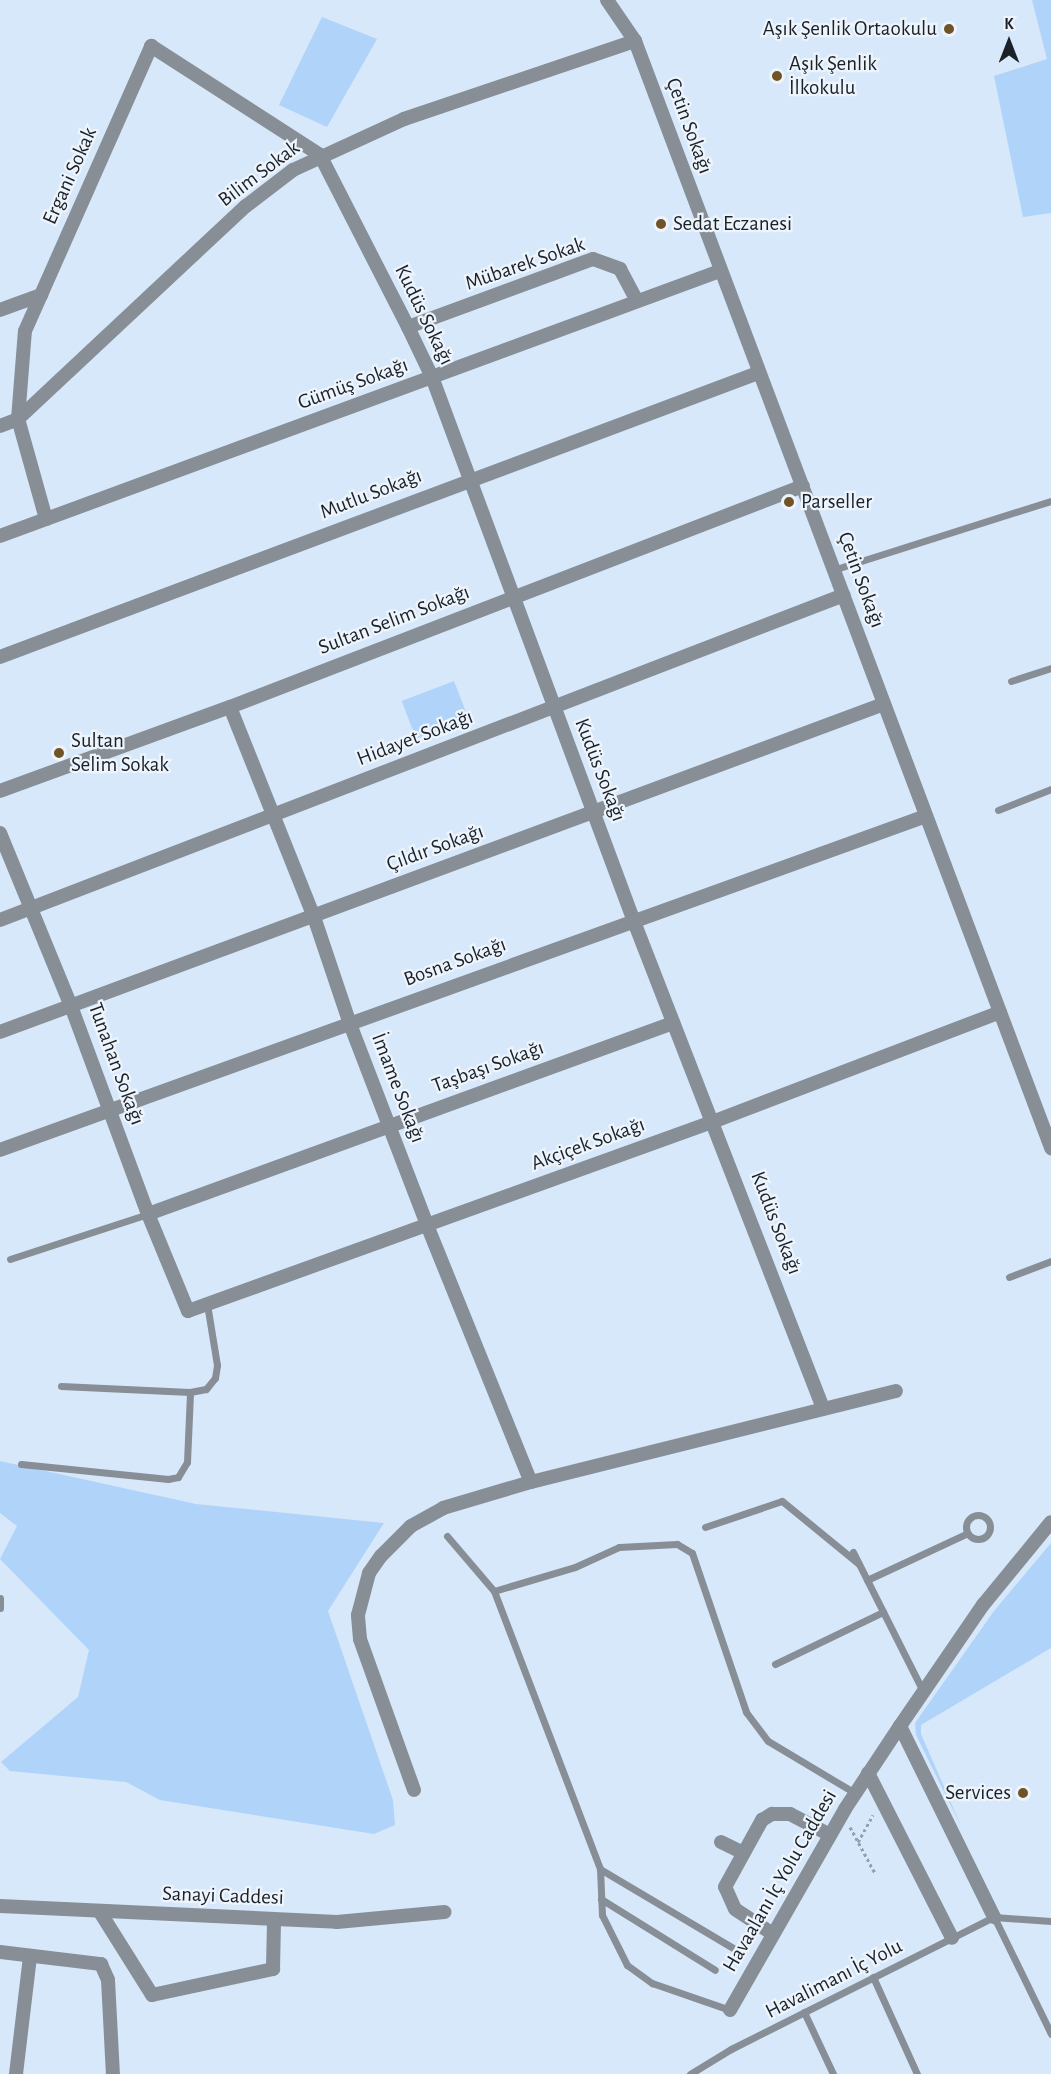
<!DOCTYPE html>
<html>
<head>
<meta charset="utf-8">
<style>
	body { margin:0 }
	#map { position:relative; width:1051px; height:2074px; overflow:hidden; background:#d7e8fb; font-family:"Alegreya Sans",sans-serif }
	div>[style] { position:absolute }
	.green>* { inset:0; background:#b0d3f9; transform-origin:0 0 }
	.path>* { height:3px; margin-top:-1.5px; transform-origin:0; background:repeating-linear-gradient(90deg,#929fae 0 3px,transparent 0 6px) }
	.lane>* { height:7px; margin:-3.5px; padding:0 3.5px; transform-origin:3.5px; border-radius:3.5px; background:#878e96 }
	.lane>.ring { margin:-3.5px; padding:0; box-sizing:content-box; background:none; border:7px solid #878e96; border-radius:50% }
	.street>* { height:14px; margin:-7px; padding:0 7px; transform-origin:7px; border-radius:7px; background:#878e96 }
	.dots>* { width:16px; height:16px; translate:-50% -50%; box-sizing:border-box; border:3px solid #edf4fc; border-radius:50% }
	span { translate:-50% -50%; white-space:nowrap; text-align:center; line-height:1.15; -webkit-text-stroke:4.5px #edf4fc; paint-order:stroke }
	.poi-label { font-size:21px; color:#1b2128 }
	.right { translate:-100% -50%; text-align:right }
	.left { translate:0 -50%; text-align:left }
	.street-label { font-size:21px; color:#1b2128 }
	.north { position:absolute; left:979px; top:12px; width:60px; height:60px; -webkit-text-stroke:4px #edf4fc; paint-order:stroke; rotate:0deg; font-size:16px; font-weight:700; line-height:24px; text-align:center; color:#1b2128 }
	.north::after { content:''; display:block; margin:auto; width:21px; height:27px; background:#1b2128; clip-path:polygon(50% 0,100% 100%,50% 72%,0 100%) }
</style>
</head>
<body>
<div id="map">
	<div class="green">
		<div style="clip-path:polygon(1032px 0,1051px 0,1051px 213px,1023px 217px,994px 76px,1047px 59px)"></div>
		<div style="clip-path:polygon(322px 17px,377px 39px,327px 127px,279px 105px)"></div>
		<div style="left:454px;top:681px;width:40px;height:56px;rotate:69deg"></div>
		<div style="clip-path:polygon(0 1461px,196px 1504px,384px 1523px,328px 1611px,393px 1800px,395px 1825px,374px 1834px,160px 1800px,126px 1782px,10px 1771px,1px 1762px,78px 1697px,89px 1650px,0 1559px,17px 1526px,0 1513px)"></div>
		<div style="clip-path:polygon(1051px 1543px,1051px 1648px,921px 1725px,921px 1734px,962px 1828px,916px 1735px,915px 1723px,994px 1611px)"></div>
	</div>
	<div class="path">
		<div style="left:850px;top:1827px;width:52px;rotate:61.5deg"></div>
		<div style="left:858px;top:1842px;width:31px;rotate:-61deg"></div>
	</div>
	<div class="lane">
		<div style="left:836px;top:569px;width:225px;rotate:-17.6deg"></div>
		<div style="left:1011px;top:681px;width:42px;rotate:-18deg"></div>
		<div style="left:998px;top:810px;width:57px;rotate:-21.6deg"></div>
		<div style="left:10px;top:1259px;width:145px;rotate:-18.1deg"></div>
		<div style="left:1009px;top:1277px;width:45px;rotate:-20.9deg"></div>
		<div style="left:61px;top:1386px;width:129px;rotate:2.7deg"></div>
		<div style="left:190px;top:1392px;width:16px;rotate:-11deg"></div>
		<div style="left:206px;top:1389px;width:14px;rotate:-51deg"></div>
		<div style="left:215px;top:1378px;width:13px;rotate:-81deg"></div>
		<div style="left:217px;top:1365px;width:62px;rotate:-99.3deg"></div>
		<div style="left:21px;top:1464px;width:148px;rotate:5.8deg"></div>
		<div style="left:168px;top:1479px;width:10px;rotate:-11deg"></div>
		<div style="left:178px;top:1477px;width:17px;rotate:-59deg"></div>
		<div style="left:187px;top:1462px;width:70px;rotate:-87.5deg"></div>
		<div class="ring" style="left:966px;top:1515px;width:17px;height:17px"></div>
		<div style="left:705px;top:1527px;width:81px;rotate:-18.7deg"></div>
		<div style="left:782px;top:1501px;width:99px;rotate:39.3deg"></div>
		<div style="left:447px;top:1536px;width:72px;rotate:49.5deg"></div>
		<div style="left:494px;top:1591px;width:84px;rotate:-16.5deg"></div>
		<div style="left:575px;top:1567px;width:48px;rotate:-24.4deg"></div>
		<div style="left:619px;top:1547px;width:58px;rotate:-3deg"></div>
		<div style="left:677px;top:1544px;width:17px;rotate:31deg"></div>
		<div style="left:692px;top:1553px;width:168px;rotate:71.2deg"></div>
		<div style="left:746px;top:1712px;width:36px;rotate:53deg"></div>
		<div style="left:768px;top:1741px;width:101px;rotate:30.9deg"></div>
		<div style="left:853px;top:1552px;width:156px;rotate:63.3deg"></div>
		<div style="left:867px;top:1580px;width:111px;rotate:-25deg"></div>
		<div style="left:494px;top:1591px;width:298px;rotate:69.1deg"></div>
		<div style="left:600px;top:1869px;width:155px;rotate:30.7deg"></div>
		<div style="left:0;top:1598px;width:10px;rotate:90deg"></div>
		<div style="left:775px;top:1664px;width:120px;rotate:-25.7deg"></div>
		<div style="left:600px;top:1869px;width:46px;rotate:87.5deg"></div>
		<div style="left:602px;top:1915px;width:56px;rotate:63.4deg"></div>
		<div style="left:627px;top:1965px;width:31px;rotate:36deg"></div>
		<div style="left:652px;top:1983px;width:83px;rotate:19.1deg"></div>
		<div style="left:601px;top:1899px;width:134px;rotate:31.9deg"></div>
		<div style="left:994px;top:1917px;width:130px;rotate:64deg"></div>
		<div style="left:994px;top:1917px;width:57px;rotate:4deg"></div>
		<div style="left:873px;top:1977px;width:107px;rotate:65.6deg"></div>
		<div style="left:804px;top:2012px;width:68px;rotate:64.9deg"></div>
		<div style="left:690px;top:2074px;width:48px;rotate:-31.4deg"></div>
		<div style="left:731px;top:2049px;width:294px;rotate:-26.7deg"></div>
	</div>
	<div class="street">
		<div style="left:607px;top:0;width:50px;rotate:55.7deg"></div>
		<div style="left:635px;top:41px;width:1183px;rotate:69.4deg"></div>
		<div style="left:0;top:310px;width:44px;rotate:-20.1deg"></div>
		<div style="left:408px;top:327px;width:197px;rotate:-20.2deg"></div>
		<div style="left:593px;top:259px;width:29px;rotate:20deg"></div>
		<div style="left:620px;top:269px;width:36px;rotate:62deg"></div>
		<div style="left:0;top:426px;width:19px;rotate:-21deg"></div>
		<div style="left:18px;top:419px;width:312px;rotate:-43.1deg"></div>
		<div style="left:246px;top:206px;width:59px;rotate:-37.5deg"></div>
		<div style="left:293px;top:170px;width:122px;rotate:-24.7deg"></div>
		<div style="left:404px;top:119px;width:244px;rotate:-18.7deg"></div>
		<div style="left:46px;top:519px;width:104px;rotate:-105.6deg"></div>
		<div style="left:18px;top:419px;width:88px;rotate:-85.5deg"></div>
		<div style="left:25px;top:331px;width:312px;rotate:-66.1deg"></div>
		<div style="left:151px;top:46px;width:201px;rotate:32.8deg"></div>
		<div style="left:320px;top:155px;width:193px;rotate:62.9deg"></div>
		<div style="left:408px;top:327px;width:55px;rotate:64.4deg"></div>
		<div style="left:432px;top:377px;width:578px;rotate:69.65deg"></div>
		<div style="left:633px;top:919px;width:525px;rotate:68.77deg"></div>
		<div style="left:0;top:536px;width:767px;rotate:-20.21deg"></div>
		<div style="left:0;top:657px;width:809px;rotate:-20.54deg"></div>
		<div style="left:230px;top:707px;width:223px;rotate:68.2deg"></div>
		<div style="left:313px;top:914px;width:116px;rotate:71.4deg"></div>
		<div style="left:350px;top:1024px;width:215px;rotate:69deg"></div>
		<div style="left:427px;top:1225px;width:277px;rotate:68deg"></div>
		<div style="left:0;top:791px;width:245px;rotate:-20.1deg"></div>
		<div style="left:230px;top:707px;width:614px;rotate:-21.09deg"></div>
		<div style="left:0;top:833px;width:187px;rotate:67.7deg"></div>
		<div style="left:71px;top:1006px;width:222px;rotate:69.7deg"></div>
		<div style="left:148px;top:1214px;width:105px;rotate:67.6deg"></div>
		<div style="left:188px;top:1311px;width:560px;rotate:-19.83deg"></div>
		<div style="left:715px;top:1121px;width:305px;rotate:-20.9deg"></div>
		<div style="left:0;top:920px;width:904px;rotate:-21.06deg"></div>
		<div style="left:0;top:1032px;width:943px;rotate:-20.36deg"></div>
		<div style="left:0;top:1150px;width:984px;rotate:-19.83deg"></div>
		<div style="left:148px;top:1214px;width:559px;rotate:-19.99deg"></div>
		<div style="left:900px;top:1726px;width:213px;rotate:63.8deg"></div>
		<div style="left:868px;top:1773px;width:185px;rotate:63deg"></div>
		<div style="left:414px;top:1790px;width:160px;rotate:-109.7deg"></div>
		<div style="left:360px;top:1639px;width:24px;rotate:-95deg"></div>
		<div style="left:358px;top:1615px;width:43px;rotate:-75.3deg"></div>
		<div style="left:369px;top:1573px;width:21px;rotate:-55deg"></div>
		<div style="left:381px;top:1556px;width:42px;rotate:-45deg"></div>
		<div style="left:411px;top:1526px;width:37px;rotate:-29deg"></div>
		<div style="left:443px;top:1508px;width:92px;rotate:-16.5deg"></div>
		<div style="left:531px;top:1482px;width:376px;rotate:-14deg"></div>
		<div style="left:721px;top:1842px;width:25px;rotate:26deg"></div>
		<div style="left:0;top:1906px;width:337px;rotate:2.7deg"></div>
		<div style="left:337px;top:1922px;width:108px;rotate:-5.3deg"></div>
		<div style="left:100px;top:1912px;width:98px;rotate:57.9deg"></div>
		<div style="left:152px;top:1995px;width:124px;rotate:-12.1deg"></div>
		<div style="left:273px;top:1969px;width:49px;rotate:-88.8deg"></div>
		<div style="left:773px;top:1934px;width:45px;rotate:-146.7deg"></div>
		<div style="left:735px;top:1909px;width:24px;rotate:-114deg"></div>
		<div style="left:725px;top:1887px;width:77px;rotate:-61.1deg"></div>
		<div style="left:762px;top:1820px;width:12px;rotate:-31deg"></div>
		<div style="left:772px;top:1814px;width:18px"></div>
		<div style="left:790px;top:1814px;width:45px;rotate:27.7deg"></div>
		<div style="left:0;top:1952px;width:102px;rotate:6.8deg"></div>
		<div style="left:101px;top:1964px;width:17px;rotate:66deg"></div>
		<div style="left:108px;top:1980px;width:94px;rotate:87deg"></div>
		<div style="left:730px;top:2010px;width:232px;rotate:-60.2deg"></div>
		<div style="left:845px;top:1809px;width:100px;rotate:-56.5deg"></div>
		<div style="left:900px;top:1726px;width:147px;rotate:-55.6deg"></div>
		<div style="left:983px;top:1605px;width:107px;rotate:-50.7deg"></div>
		<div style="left:16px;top:2074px;width:119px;rotate:-83.2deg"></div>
	</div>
	<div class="dots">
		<div style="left:949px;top:29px;background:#705427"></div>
		<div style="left:777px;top:76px;background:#705427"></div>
		<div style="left:661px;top:224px;background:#705427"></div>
		<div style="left:789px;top:502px;background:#705427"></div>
		<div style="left:59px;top:753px;background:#705427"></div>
		<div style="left:1023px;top:1793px;background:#705427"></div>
	</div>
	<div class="poi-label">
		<span class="right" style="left:937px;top:29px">Aşık Şenlik Ortaokulu</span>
		<span class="left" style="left:789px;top:76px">Aşık Şenlik<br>İlkokulu</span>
		<span class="left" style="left:673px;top:224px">Sedat Eczanesi</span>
		<span class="left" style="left:801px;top:502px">Parseller</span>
		<span class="left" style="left:71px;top:753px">Sultan<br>Selim Sokak</span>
		<span class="right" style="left:1011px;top:1793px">Services</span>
	</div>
	<div class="street-label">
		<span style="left:689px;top:126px;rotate:70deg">Çetin Sokağı</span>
		<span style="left:259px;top:174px;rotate:-37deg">Bilim Sokak</span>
		<span style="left:70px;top:176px;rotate:-66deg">Ergani Sokak</span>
		<span style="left:525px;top:264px;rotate:-19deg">Mübarek Sokak</span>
		<span style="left:424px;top:315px;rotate:64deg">Kudüs Sokağı</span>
		<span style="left:353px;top:384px;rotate:-20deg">Gümüş Sokağı</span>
		<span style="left:371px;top:494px;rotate:-21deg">Mutlu Sokağı</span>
		<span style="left:861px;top:580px;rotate:70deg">Çetin Sokağı</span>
		<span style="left:394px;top:620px;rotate:-21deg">Sultan Selim Sokağı</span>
		<span style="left:415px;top:738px;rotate:-21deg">Hidayet Sokağı</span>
		<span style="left:600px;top:770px;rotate:69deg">Kudüs Sokağı</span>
		<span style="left:435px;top:848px;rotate:-20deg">Çıldır Sokağı</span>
		<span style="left:455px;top:962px;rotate:-20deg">Bosna Sokağı</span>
		<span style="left:116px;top:1064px;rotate:70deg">Tunahan Sokağı</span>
		<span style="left:488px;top:1067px;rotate:-20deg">Taşbaşı Sokağı</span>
		<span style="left:398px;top:1088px;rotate:69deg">İmame Sokağı</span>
		<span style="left:588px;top:1144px;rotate:-20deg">Akçiçek Sokağı</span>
		<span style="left:776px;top:1223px;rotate:69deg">Kudüs Sokağı</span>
		<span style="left:780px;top:1881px;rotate:-60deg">Havaalanı İç Yolu Caddesi</span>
		<span style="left:223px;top:1896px;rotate:2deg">Sanayi Caddesi</span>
		<span style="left:834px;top:1979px;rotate:-27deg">Havalimanı İç Yolu</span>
	</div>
	<div class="north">K</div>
</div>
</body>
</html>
